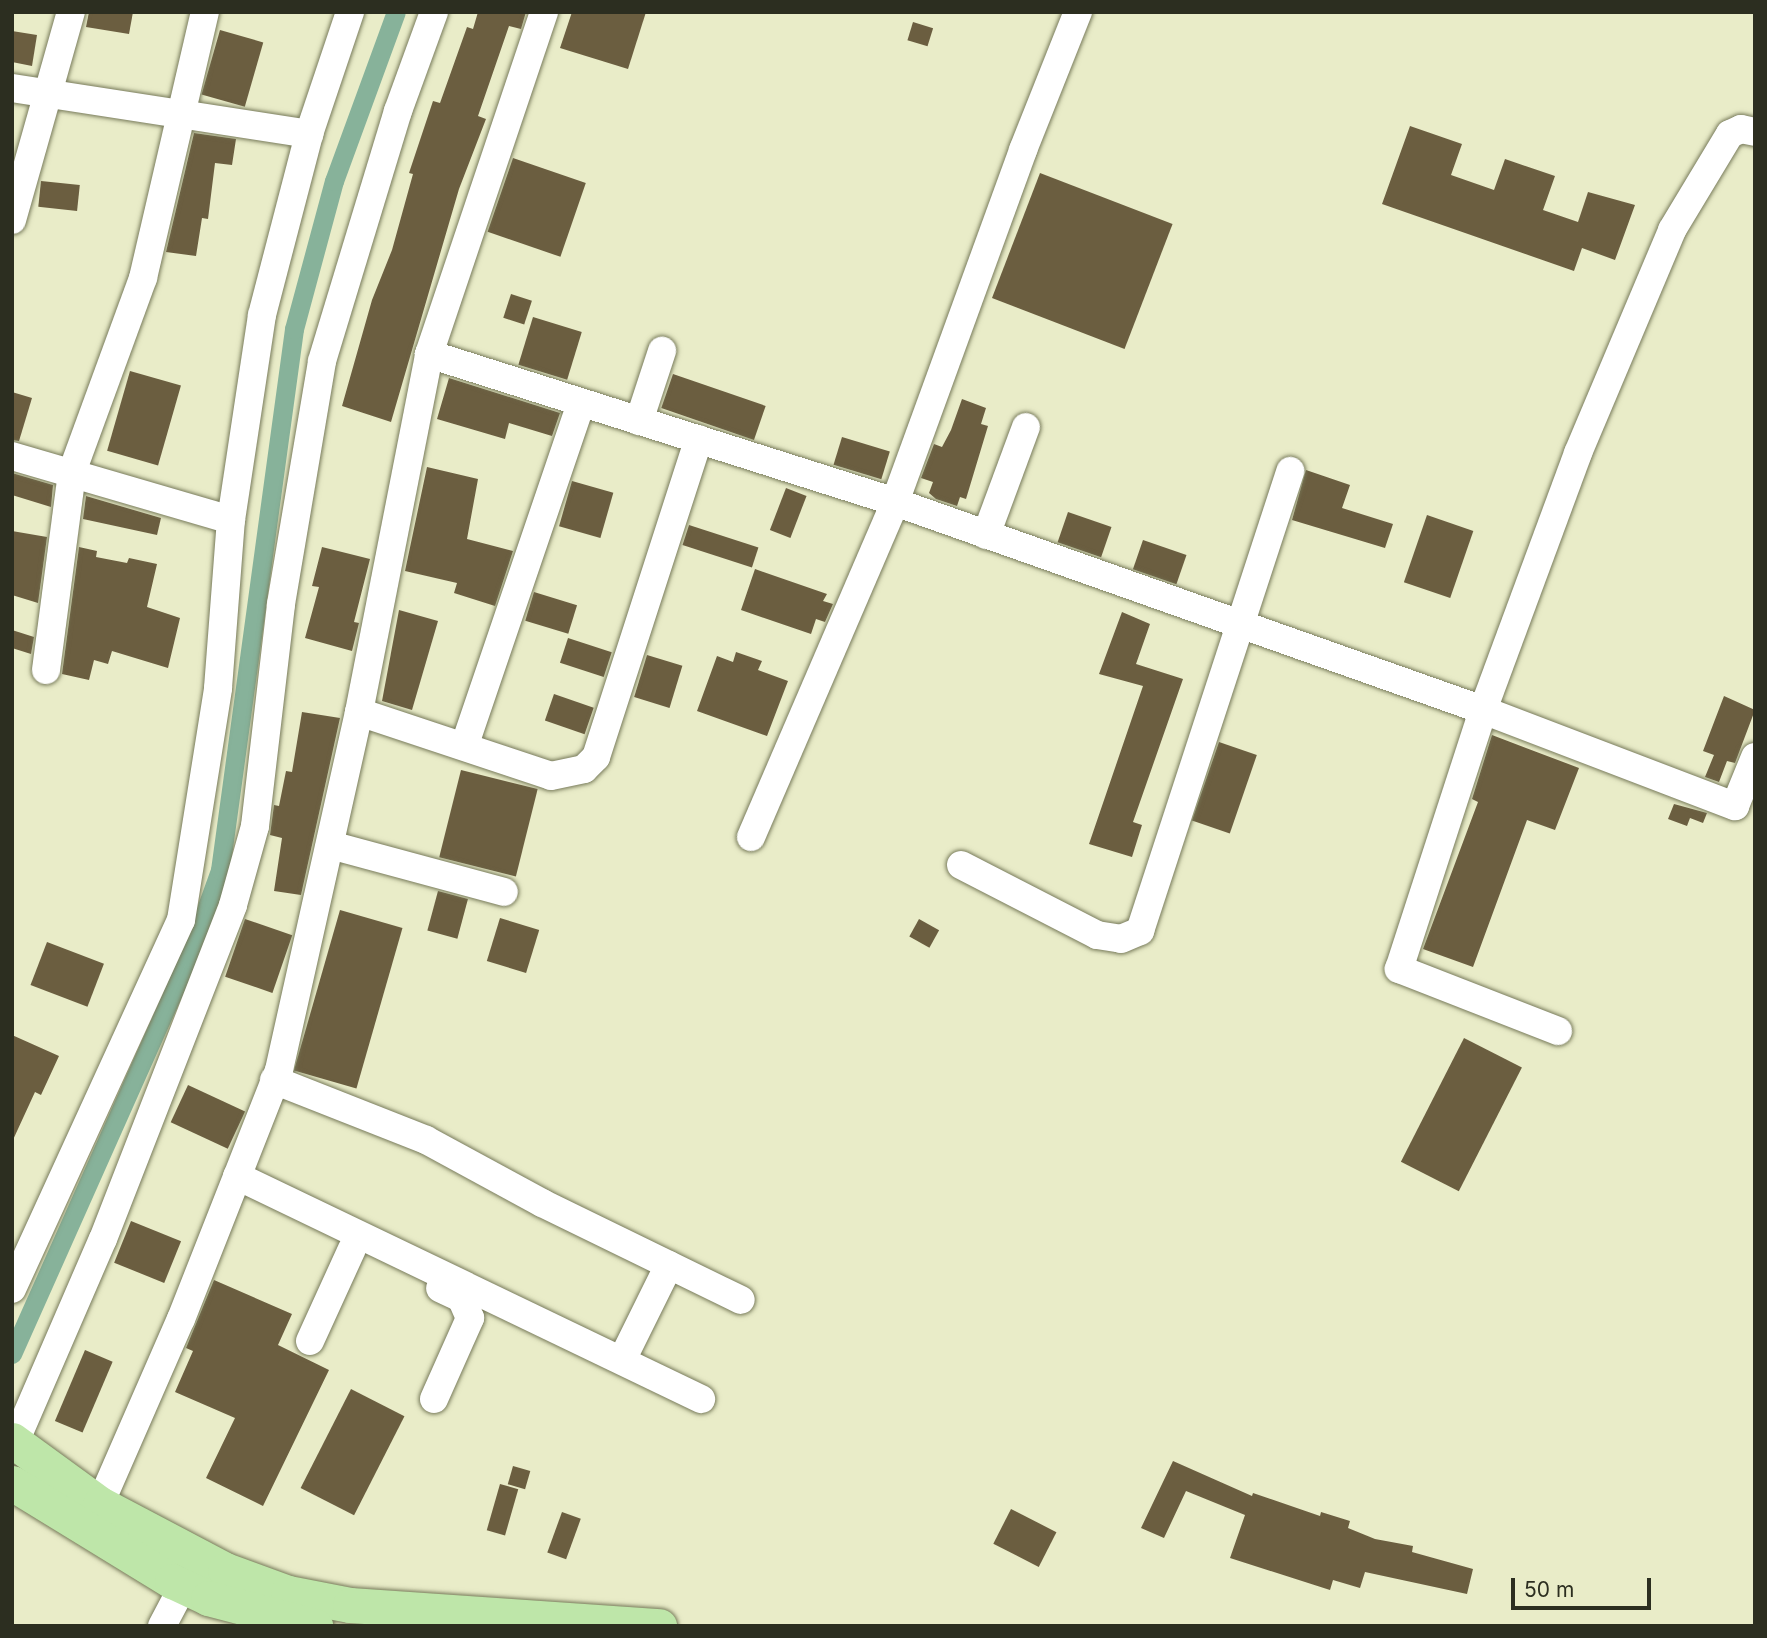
<!DOCTYPE html>
<html>
<head>
<meta charset="utf-8">
<style>
	body { margin:0 }
	#map { position:relative; width:1767px; height:1638px; overflow:hidden; background:#e9ecc8; font-family:Inter,sans-serif }
	div>[style] { position:absolute }
	.canal>* { height:19px; margin:-9.5px; padding:0 9.5px; transform-origin:9.5px; border-radius:9.5px; background:#87b29a }
	.building>* { inset:0; background:#6b5e40; transform-origin:0 0 }
	.roads { filter:drop-shadow(0 0 2px #787b5b) drop-shadow(0 0 2px #787b5b) }
	.minor>* { height:28px; margin:-14px; padding:0 14px; transform-origin:14px; border-radius:14px; background:#fff }
	.major>* { height:35px; margin:-17.5px; padding:0 17.5px; transform-origin:17.5px; border-radius:17.5px; background:#bee6a9 }
	span { translate:-50% -50%; white-space:nowrap; text-align:center; line-height:1.15; -webkit-text-stroke:7px #e9ecc8; paint-order:stroke }
	.frame { position:absolute; inset:0; border:14px solid #2c2e20; pointer-events:none }
	.scale { position:absolute; left:1511px; top:1578px; width:140px; height:32px; box-sizing:border-box; border:4px solid #2c2e20; border-top:0; padding-left:9px; font-size:21px; line-height:24px; white-space:nowrap; color:#2c2e20; -webkit-text-stroke:5px #e9ecc8; paint-order:stroke }
</style>
</head>
<body>
<div id="map">
	<div class="canal">
		<div style="left:12px;top:1354px;width:432px;rotate:-66deg"></div>
		<div style="left:188px;top:959px;width:95px;rotate:-70.2deg"></div>
		<div style="left:220px;top:870px;width:546px;rotate:-82.21deg"></div>
		<div style="left:294px;top:329px;width:153px;rotate:-74.9deg"></div>
		<div style="left:334px;top:181px;width:180px;rotate:-69.9deg"></div>
	</div>
	<div class="building">
		<div style="clip-path:polygon(89px 12px,133px 12px,129px 34px,86px 27px)"></div>
		<div style="clip-path:polygon(478px 12px,526px 12px,521px 29px,509px 26px,478px 116px,486px 119px,459px 189px,391px 422px,342px 406px,372px 300px,392px 250px,413px 174px,409px 173px,433px 101px,440px 103px,467px 27px,473px 29px)"></div>
		<div style="clip-path:polygon(572px 12px,646px 12px,628px 69px,560px 48px)"></div>
		<div style="left:913px;top:22px;width:21px;height:19px;rotate:17deg"></div>
		<div style="left:220px;top:30px;width:45px;height:67px;rotate:16deg"></div>
		<div style="clip-path:polygon(12px 31px,37px 35px,32px 66px,12px 62px)"></div>
		<div style="clip-path:polygon(1410px 126px,1462px 144px,1451px 175px,1494px 190px,1505px 159px,1555px 176px,1543px 210px,1578px 222px,1588px 192px,1635px 205px,1615px 260px,1582px 248px,1574px 271px,1382px 204px)"></div>
		<div style="clip-path:polygon(194px 133px,236px 139px,232px 165px,215px 163px,208px 219px,202px 218px,196px 256px,166px 252px)"></div>
		<div style="left:513px;top:158px;width:77px;height:78px;rotate:19deg"></div>
		<div style="left:1040px;top:173px;width:142px;height:134px;rotate:21deg"></div>
		<div style="left:41px;top:181px;width:39px;height:26px;rotate:6deg"></div>
		<div style="left:511px;top:294px;width:22px;height:25px;rotate:18deg"></div>
		<div style="left:533px;top:317px;width:51px;height:50px;rotate:17deg"></div>
		<div style="left:130px;top:371px;width:53px;height:83px;rotate:16deg"></div>
		<div style="left:673px;top:374px;width:98px;height:36px;rotate:19deg"></div>
		<div style="clip-path:polygon(449px 378px,560px 413px,552px 436px,509px 423px,505px 439px,437px 419px)"></div>
		<div style="clip-path:polygon(12px 392px,32px 398px,19px 441px,12px 440px)"></div>
		<div style="clip-path:polygon(962px 399px,986px 408px,981px 424px,988px 426px,966px 499px,960px 497px,957px 506px,936px 499px,929px 493px,933px 482px,921px 478px,934px 444px,942px 447px,951px 430px)"></div>
		<div style="left:842px;top:437px;width:50px;height:29px;rotate:17deg"></div>
		<div style="clip-path:polygon(427px 467px,478px 479px,467px 539px,513px 551px,495px 606px,454px 593px,457px 583px,405px 571px)"></div>
		<div style="clip-path:polygon(1306px 470px,1350px 485px,1342px 508px,1393px 524px,1385px 548px,1292px 520px)"></div>
		<div style="clip-path:polygon(12px 473px,53px 485px,51px 507px,12px 495px)"></div>
		<div style="left:572px;top:481px;width:43px;height:47px;rotate:16deg"></div>
		<div style="left:786px;top:488px;width:22px;height:45px;rotate:21deg"></div>
		<div style="clip-path:polygon(86px 496px,161px 518px,157px 535px,83px 519px)"></div>
		<div style="left:1068px;top:512px;width:46px;height:32px;rotate:19deg"></div>
		<div style="left:1427px;top:515px;width:49px;height:71px;rotate:19deg"></div>
		<div style="left:689px;top:525px;width:73px;height:21px;rotate:18deg"></div>
		<div style="clip-path:polygon(12px 531px,47px 537px,38px 603px,12px 595px)"></div>
		<div style="left:1143px;top:540px;width:46px;height:31px;rotate:19deg"></div>
		<div style="clip-path:polygon(79px 547px,97px 551px,96px 557px,127px 563px,129px 558px,157px 564px,147px 607px,180px 618px,168px 668px,112px 651px,108px 664px,94px 660px,89px 680px,62px 674px)"></div>
		<div style="clip-path:polygon(322px 547px,370px 559px,354px 622px,359px 623px,352px 651px,305px 638px,319px 587px,312px 586px)"></div>
		<div style="clip-path:polygon(755px 569px,827px 594px,823px 601px,833px 604px,825px 622px,816px 619px,811px 634px,741px 610px)"></div>
		<div style="left:534px;top:592px;width:45px;height:30px;rotate:17deg"></div>
		<div style="clip-path:polygon(399px 610px,438px 621px,412px 710px,382px 701px)"></div>
		<div style="clip-path:polygon(1122px 612px,1150px 624px,1136px 664px,1183px 679px,1133px 822px,1142px 825px,1132px 857px,1089px 844px,1143px 686px,1099px 674px)"></div>
		<div style="clip-path:polygon(12px 630px,34px 637px,31px 654px,12px 648px)"></div>
		<div style="left:568px;top:638px;width:46px;height:26px;rotate:18deg"></div>
		<div style="clip-path:polygon(736px 652px,762px 661px,758px 670px,788px 681px,767px 736px,697px 711px,717px 656px,733px 662px)"></div>
		<div style="left:647px;top:655px;width:37px;height:44px;rotate:17deg"></div>
		<div style="left:554px;top:694px;width:42px;height:28px;rotate:19deg"></div>
		<div style="clip-path:polygon(1724px 696px,1755px 710px,1735px 763px,1727px 761px,1719px 782px,1705px 777px,1714px 755px,1703px 751px)"></div>
		<div style="clip-path:polygon(302px 712px,340px 718px,301px 895px,274px 891px,282px 838px,270px 835px,274px 805px,279px 806px,286px 771px,292px 772px)"></div>
		<div style="clip-path:polygon(1492px 735px,1579px 768px,1555px 830px,1527px 820px,1473px 967px,1423px 949px,1478px 802px,1472px 799px)"></div>
		<div style="left:1219px;top:742px;width:40px;height:83px;rotate:19deg"></div>
		<div style="left:461px;top:770px;width:79px;height:90px;rotate:14deg"></div>
		<div style="clip-path:polygon(1674px 804px,1707px 813px,1703px 823px,1690px 818px,1687px 826px,1668px 819px)"></div>
		<div style="left:438px;top:891px;width:31px;height:41px;rotate:15deg"></div>
		<div style="left:340px;top:910px;width:65px;height:167px;rotate:16deg"></div>
		<div style="left:500px;top:918px;width:41px;height:45px;rotate:17deg"></div>
		<div style="left:245px;top:919px;width:50px;height:61px;rotate:19deg"></div>
		<div style="left:919px;top:919px;width:23px;height:20px;rotate:29deg"></div>
		<div style="left:47px;top:942px;width:61px;height:46px;rotate:21deg"></div>
		<div style="clip-path:polygon(12px 1035px,59px 1056px,41px 1095px,35px 1092px,12px 1142px)"></div>
		<div style="left:1464px;top:1038px;width:65px;height:139px;rotate:27deg"></div>
		<div style="left:188px;top:1085px;width:63px;height:41px;rotate:25deg"></div>
		<div style="left:131px;top:1221px;width:54px;height:45px;rotate:22deg"></div>
		<div style="clip-path:polygon(214px 1280px,292px 1314px,278px 1345px,329px 1370px,263px 1506px,206px 1478px,235px 1418px,175px 1392px,193px 1351px,186px 1348px)"></div>
		<div style="left:85px;top:1350px;width:30px;height:77px;rotate:23deg"></div>
		<div style="left:351px;top:1389px;width:60px;height:111px;rotate:27deg"></div>
		<div style="clip-path:polygon(1173px 1461px,1252px 1496px,1253px 1493px,1320px 1516px,1321px 1512px,1350px 1521px,1348px 1528px,1375px 1539px,1413px 1546px,1412px 1552px,1473px 1569px,1467px 1594px,1365px 1572px,1360px 1588px,1333px 1580px,1330px 1590px,1230px 1558px,1245px 1515px,1186px 1491px,1164px 1538px,1141px 1528px)"></div>
		<div style="left:513px;top:1466px;width:18px;height:19px;rotate:16deg"></div>
		<div style="left:500px;top:1484px;width:19px;height:48px;rotate:16deg"></div>
		<div style="left:1011px;top:1509px;width:51px;height:39px;rotate:27deg"></div>
		<div style="left:562px;top:1512px;width:20px;height:43px;rotate:20deg"></div>
	</div>
	<div class="roads">
		<div class="minor">
			<div style="left:12px;top:88px;width:301px;rotate:8.8deg"></div>
			<div style="left:12px;top:220px;width:216px;rotate:-74.2deg"></div>
			<div style="left:429px;top:354px;width:361px;rotate:-71.4deg"></div>
			<div style="left:639px;top:421px;width:74px;rotate:-71.8deg"></div>
			<div style="left:12px;top:456px;width:228px;rotate:16.3deg"></div>
			<div style="left:986px;top:535px;width:115px;rotate:-69.7deg"></div>
			<div style="left:46px;top:670px;width:200px;rotate:-82.5deg"></div>
			<div style="left:72px;top:472px;width:207px;rotate:-69.9deg"></div>
			<div style="left:143px;top:278px;width:273px;rotate:-76.9deg"></div>
			<div style="left:359px;top:712px;width:202px;rotate:18.4deg"></div>
			<div style="left:551px;top:776px;width:34px;rotate:-12deg"></div>
			<div style="left:584px;top:769px;width:17px;rotate:-45deg"></div>
			<div style="left:596px;top:757px;width:334px;rotate:-72.1deg"></div>
			<div style="left:465px;top:744px;width:360px;rotate:-71.2deg"></div>
			<div style="left:751px;top:837px;width:365px;rotate:-66.7deg"></div>
			<div style="left:895px;top:502px;width:624px;rotate:19.48deg"></div>
			<div style="left:1483px;top:710px;width:274px;rotate:-69.7deg"></div>
			<div style="left:1578px;top:453px;width:242px;rotate:-67.1deg"></div>
			<div style="left:1672px;top:230px;width:112px;rotate:-58.9deg"></div>
			<div style="left:1730px;top:134px;width:12px;rotate:-24deg"></div>
			<div style="left:1741px;top:129px;width:14px;rotate:12deg"></div>
			<div style="left:330px;top:845px;width:180px;rotate:15.1deg"></div>
			<div style="left:961px;top:865px;width:153px;rotate:27.2deg"></div>
			<div style="left:1097px;top:935px;width:24px;rotate:9deg"></div>
			<div style="left:1121px;top:939px;width:21px;rotate:-23deg"></div>
			<div style="left:1140px;top:931px;width:484px;rotate:-71.9deg"></div>
			<div style="left:1558px;top:1031px;width:171px;rotate:-158.7deg"></div>
			<div style="left:1399px;top:969px;width:272px;rotate:-72deg"></div>
			<div style="left:1483px;top:710px;width:270px;rotate:20.9deg"></div>
			<div style="left:1735px;top:806px;width:53px;rotate:-67.8deg"></div>
			<div style="left:274px;top:1080px;width:163px;rotate:21.5deg"></div>
			<div style="left:426px;top:1140px;width:132px;rotate:28.5deg"></div>
			<div style="left:542px;top:1203px;width:221px;rotate:26deg"></div>
			<div style="left:237px;top:1176px;width:515px;rotate:25.67deg"></div>
			<div style="left:12px;top:1289px;width:406px;rotate:-65.4deg"></div>
			<div style="left:181px;top:920px;width:235px;rotate:-80.9deg"></div>
			<div style="left:218px;top:688px;width:169px;rotate:-85.6deg"></div>
			<div style="left:231px;top:520px;width:207px;rotate:-81.4deg"></div>
			<div style="left:262px;top:315px;width:187px;rotate:-75.4deg"></div>
			<div style="left:309px;top:134px;width:129px;rotate:-71.4deg"></div>
			<div style="left:310px;top:1341px;width:101px;rotate:-65.5deg"></div>
			<div style="left:622px;top:1360px;width:106px;rotate:-63.7deg"></div>
			<div style="left:434px;top:1399px;width:89px;rotate:-66deg"></div>
			<div style="left:470px;top:1318px;width:22px;rotate:-114deg"></div>
			<div style="left:461px;top:1298px;width:23px;rotate:-155deg"></div>
			<div style="left:15px;top:1442px;width:221px;rotate:-66.6deg"></div>
			<div style="left:103px;top:1239px;width:358px;rotate:-68.7deg"></div>
			<div style="left:233px;top:905px;width:82px;rotate:-74.4deg"></div>
			<div style="left:255px;top:826px;width:224px;rotate:-83.3deg"></div>
			<div style="left:281px;top:604px;width:246px;rotate:-80.4deg"></div>
			<div style="left:322px;top:361px;width:261px;rotate:-73.1deg"></div>
			<div style="left:398px;top:111px;width:105px;rotate:-70deg"></div>
			<div style="left:100px;top:1504px;width:202px;rotate:-66.4deg"></div>
			<div style="left:181px;top:1319px;width:268px;rotate:-68.5deg"></div>
			<div style="left:279px;top:1070px;width:367px;rotate:-77.4deg"></div>
			<div style="left:359px;top:712px;width:365px;rotate:-78.9deg"></div>
			<div style="left:429px;top:354px;width:489px;rotate:17.6deg"></div>
			<div style="left:895px;top:502px;width:375px;rotate:-70deg"></div>
			<div style="left:1023px;top:150px;width:149px;rotate:-68.3deg"></div>
			<div style="left:162px;top:1626px;width:45px;rotate:-62.3deg"></div>
		</div>
		<div class="major">
			<div style="left:12px;top:1440px;width:109px;rotate:36deg"></div>
			<div style="left:100px;top:1504px;width:141px;rotate:27.8deg"></div>
			<div style="left:225px;top:1570px;width:67px;rotate:20.1deg"></div>
			<div style="left:288px;top:1593px;width:63px;rotate:11deg"></div>
			<div style="left:350px;top:1605px;width:310px;rotate:3.9deg"></div>
			<div style="left:12px;top:1483px;width:188px;rotate:31.5deg"></div>
			<div style="left:172px;top:1581px;width:40px;rotate:25deg"></div>
			<div style="left:208px;top:1598px;width:111px;rotate:14.7deg"></div>
		</div>
	</div>
	<div class="frame"></div>
	<div class="scale">50 m</div>
</div>
</body>
</html>
